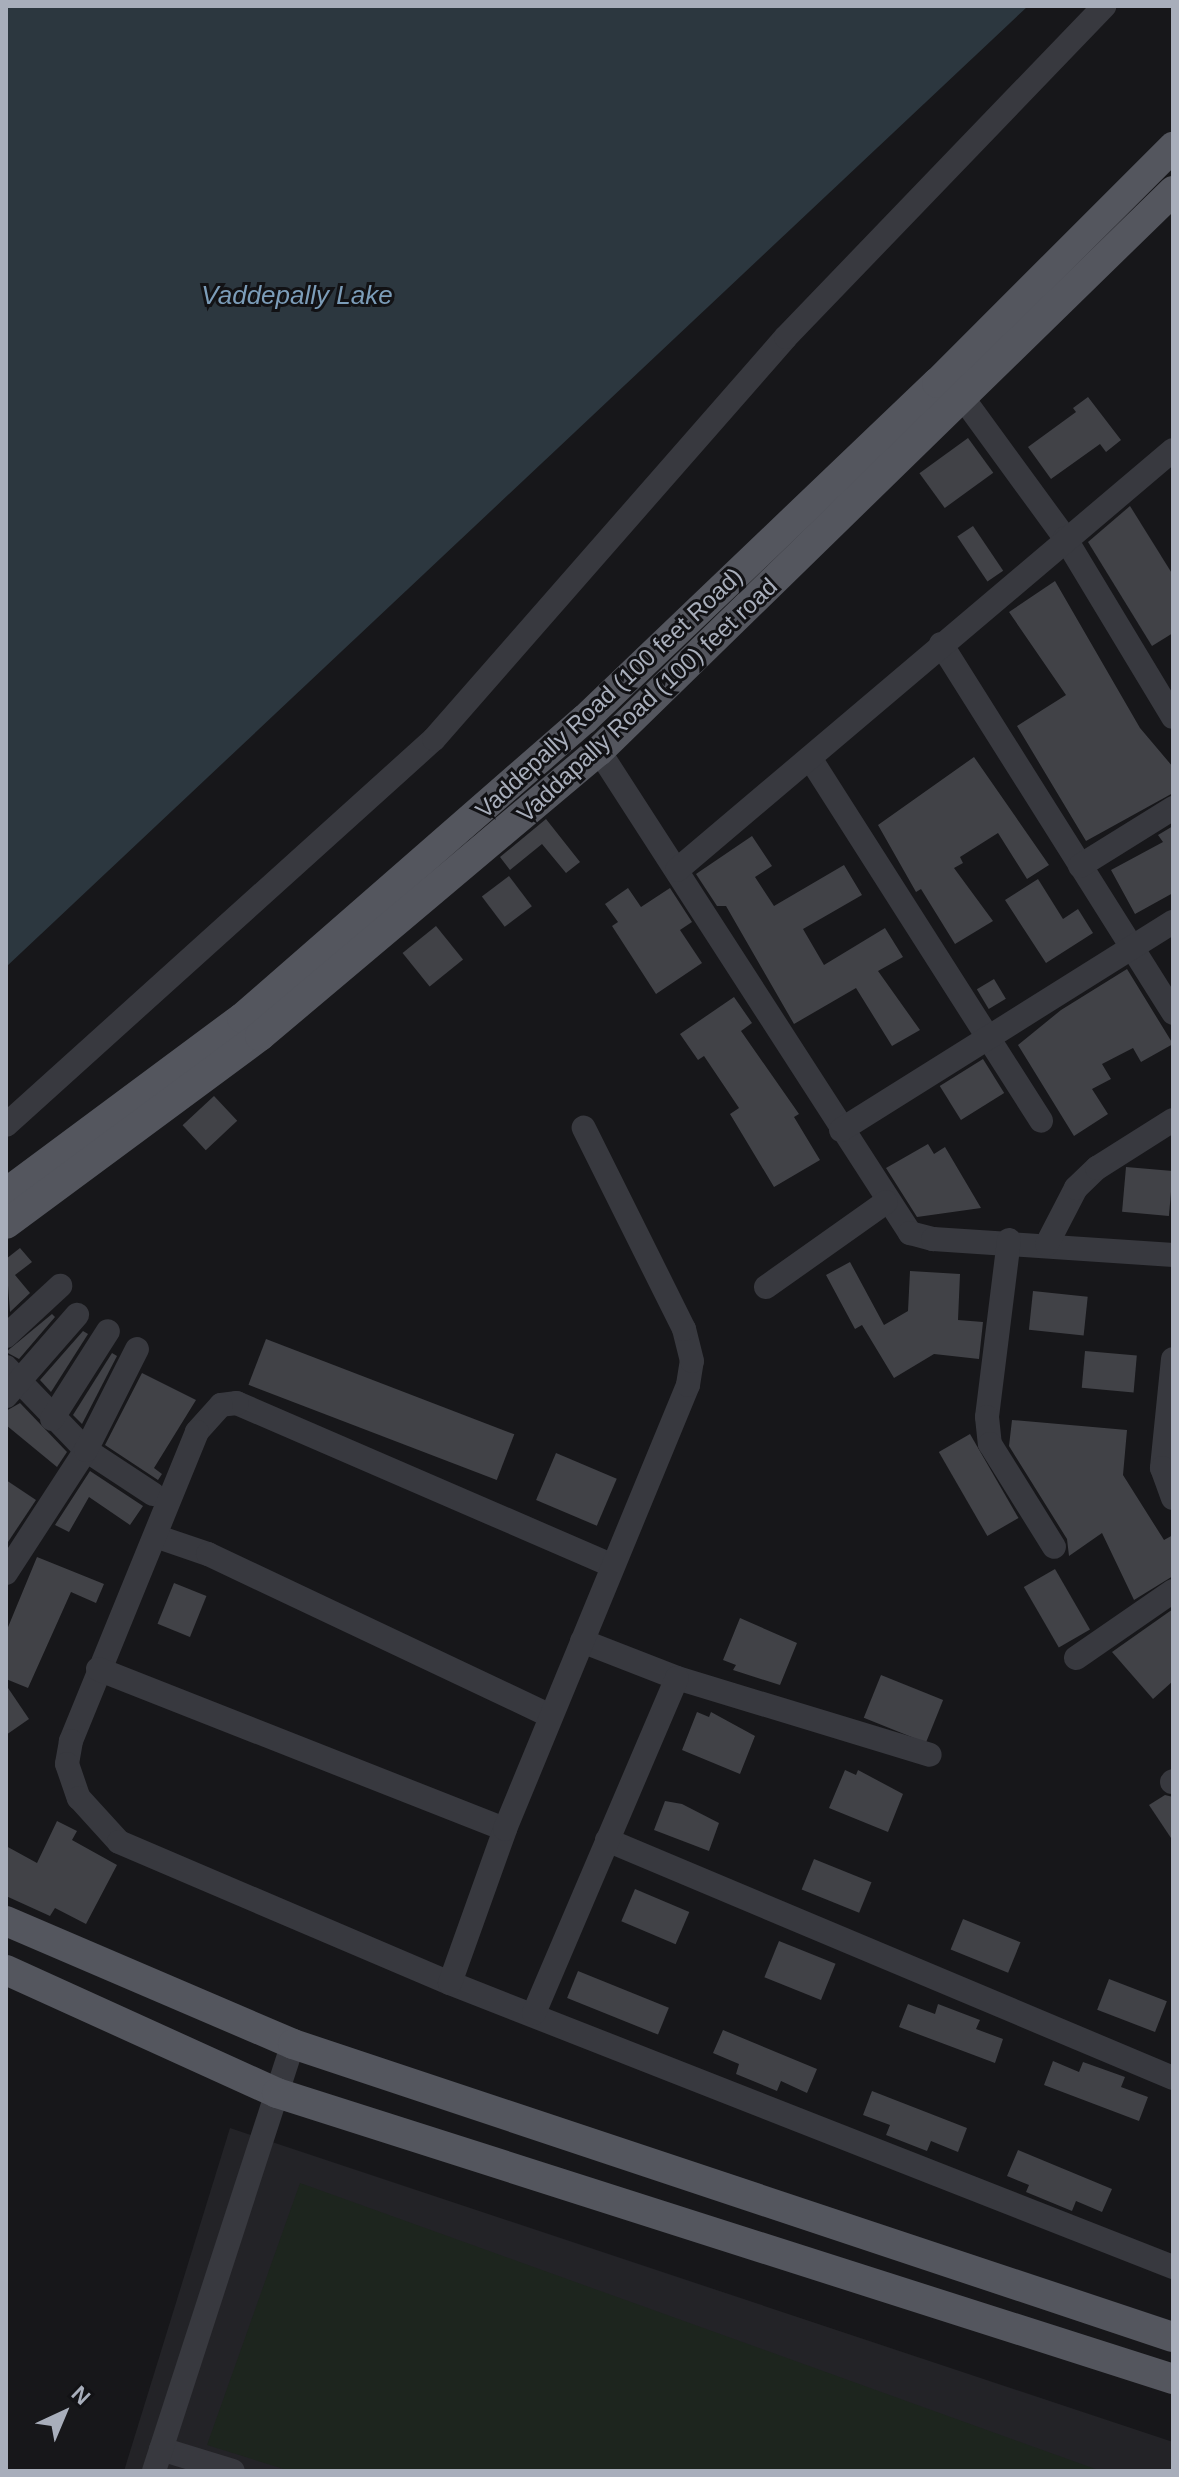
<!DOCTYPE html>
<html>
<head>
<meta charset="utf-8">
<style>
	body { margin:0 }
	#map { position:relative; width:1179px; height:2477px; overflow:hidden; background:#17171a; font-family:Helvetica,sans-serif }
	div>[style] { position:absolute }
	.built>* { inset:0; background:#232327 }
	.green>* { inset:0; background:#1d251e }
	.water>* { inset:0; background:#2c373f }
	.building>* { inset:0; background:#414247; transform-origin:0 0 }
	.minor>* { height:24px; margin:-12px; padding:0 12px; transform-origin:12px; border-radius:12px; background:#38393f }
	.major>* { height:30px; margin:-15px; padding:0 15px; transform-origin:15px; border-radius:15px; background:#54565e }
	span { translate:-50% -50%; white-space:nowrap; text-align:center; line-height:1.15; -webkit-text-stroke:6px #121215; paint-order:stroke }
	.street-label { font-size:24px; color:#a8aebb }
	.water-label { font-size:26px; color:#7c9db9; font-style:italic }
	.frame { position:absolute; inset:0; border:8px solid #a8aebb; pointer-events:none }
	.north { position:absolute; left:24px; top:2373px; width:80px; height:80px; -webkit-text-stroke:6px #121215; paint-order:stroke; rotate:44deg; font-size:22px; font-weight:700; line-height:32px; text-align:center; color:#a8aebb }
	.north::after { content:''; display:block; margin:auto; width:28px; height:36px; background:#a8aebb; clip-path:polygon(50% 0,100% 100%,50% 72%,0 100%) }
</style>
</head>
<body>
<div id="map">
	<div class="built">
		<div style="clip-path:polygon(230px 2128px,1173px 2442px,1173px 2471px,124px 2471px)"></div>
	</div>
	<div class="green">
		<div style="clip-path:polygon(300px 2183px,1101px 2471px,290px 2471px,207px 2445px)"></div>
	</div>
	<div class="water">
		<div style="clip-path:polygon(6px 6px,1028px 6px,6px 967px)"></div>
	</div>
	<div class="building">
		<div style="clip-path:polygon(1088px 397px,1121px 440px,1106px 452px,1100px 444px,1051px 479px,1028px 447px,1076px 412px,1073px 408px)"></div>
		<div style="left:968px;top:438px;width:43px;height:60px;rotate:54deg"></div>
		<div style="clip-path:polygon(1130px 506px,1173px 575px,1173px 633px,1152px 646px,1088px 542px)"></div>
		<div style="left:973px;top:526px;width:54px;height:19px;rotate:56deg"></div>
		<div style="clip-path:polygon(1055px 581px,1140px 728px,1173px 767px,1173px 793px,1086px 841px,1017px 726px,1066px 695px,1009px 612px)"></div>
		<div style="clip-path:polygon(974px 757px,1049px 865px,1027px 879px,998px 833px,960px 857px,963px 863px,954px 868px,993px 921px,955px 944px,921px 889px,916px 892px,878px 825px)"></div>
		<div style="clip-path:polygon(546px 819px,580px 862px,566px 873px,542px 844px,510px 870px,500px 857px)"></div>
		<div style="clip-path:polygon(1173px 826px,1173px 893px,1135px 914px,1111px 870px,1163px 842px,1158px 835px)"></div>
		<div style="clip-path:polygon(752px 836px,772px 866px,755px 877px,774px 906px,844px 865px,862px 895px,803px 929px,824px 965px,885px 928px,903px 957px,878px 971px,920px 1030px,892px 1046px,856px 988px,794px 1024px,726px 906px,717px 906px,696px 874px)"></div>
		<div style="left:509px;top:876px;width:38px;height:34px;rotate:53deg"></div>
		<div style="clip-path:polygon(1038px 879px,1063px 919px,1078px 909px,1093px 933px,1046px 963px,1005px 900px)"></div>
		<div style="clip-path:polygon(628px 888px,641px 907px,670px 888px,692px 922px,680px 930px,702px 963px,656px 994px,612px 926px,618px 922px,605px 904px)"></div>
		<div style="left:436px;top:926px;width:43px;height:43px;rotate:51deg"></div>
		<div style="clip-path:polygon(1127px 969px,1173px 1044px,1141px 1062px,1133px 1048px,1102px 1064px,1111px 1079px,1092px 1089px,1108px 1114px,1074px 1136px,1018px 1045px,1061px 1010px)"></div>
		<div style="left:994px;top:979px;width:23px;height:20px;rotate:59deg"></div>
		<div style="clip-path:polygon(734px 997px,752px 1023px,741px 1031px,799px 1114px,794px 1117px,820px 1160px,774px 1187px,730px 1114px,739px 1108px,704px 1056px,698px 1060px,680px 1034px)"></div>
		<div style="left:983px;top:1059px;width:40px;height:51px;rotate:58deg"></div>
		<div style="left:214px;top:1096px;width:34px;height:43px;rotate:47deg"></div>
		<div style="clip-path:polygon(928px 1144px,934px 1154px,945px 1147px,981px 1208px,917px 1217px,886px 1168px)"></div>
		<div style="left:1126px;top:1167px;width:47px;height:45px;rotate:5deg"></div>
		<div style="clip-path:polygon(20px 1248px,32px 1262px,15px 1275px,30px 1293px,10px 1312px,6px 1259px)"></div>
		<div style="clip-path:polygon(850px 1262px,884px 1325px,908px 1311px,910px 1271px,960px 1274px,958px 1320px,983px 1322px,979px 1359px,934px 1354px,894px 1378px,862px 1325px,855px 1329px,826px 1275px)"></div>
		<div style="left:1033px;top:1291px;width:55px;height:39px;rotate:6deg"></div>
		<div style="clip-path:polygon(52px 1314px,55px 1317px,19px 1359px,6px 1352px)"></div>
		<div style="clip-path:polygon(83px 1331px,88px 1334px,51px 1392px,40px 1380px)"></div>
		<div style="left:266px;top:1339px;width:266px;height:49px;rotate:21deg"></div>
		<div style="left:1085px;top:1351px;width:52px;height:37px;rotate:5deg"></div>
		<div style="clip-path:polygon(112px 1353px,117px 1356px,82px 1424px,73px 1415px)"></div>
		<div style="clip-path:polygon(142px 1373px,196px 1400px,154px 1468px,162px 1474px,158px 1480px,105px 1445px)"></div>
		<div style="clip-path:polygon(20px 1403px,67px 1452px,57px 1467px,6px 1425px,6px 1411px)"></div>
		<div style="clip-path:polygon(1012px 1420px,1127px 1430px,1123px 1475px,1164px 1540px,1173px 1535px,1173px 1576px,1134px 1600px,1102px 1533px,1069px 1556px,1067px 1539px,1009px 1446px)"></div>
		<div style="left:970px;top:1434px;width:97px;height:36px;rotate:60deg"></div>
		<div style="left:556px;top:1453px;width:66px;height:51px;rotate:23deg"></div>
		<div style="clip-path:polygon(90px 1471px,143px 1506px,130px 1525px,89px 1497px,69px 1532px,55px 1525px)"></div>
		<div style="clip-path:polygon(6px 1480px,36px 1500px,6px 1545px)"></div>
		<div style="clip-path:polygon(37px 1557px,104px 1584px,96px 1603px,71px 1592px,28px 1688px,6px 1679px,6px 1632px)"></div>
		<div style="left:1055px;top:1569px;width:70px;height:36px;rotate:60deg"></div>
		<div style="left:174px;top:1583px;width:35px;height:44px;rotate:22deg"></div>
		<div style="clip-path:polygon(1173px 1609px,1173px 1681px,1153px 1699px,1112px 1652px)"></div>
		<div style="clip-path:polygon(740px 1618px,797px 1643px,780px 1685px,733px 1670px,736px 1665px,723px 1660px)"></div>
		<div style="left:881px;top:1675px;width:67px;height:46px;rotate:22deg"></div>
		<div style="clip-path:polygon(6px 1685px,29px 1719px,6px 1735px)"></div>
		<div style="clip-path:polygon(697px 1712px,709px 1717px,711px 1712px,755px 1736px,740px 1774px,682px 1750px)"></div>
		<div style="clip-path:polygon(845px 1770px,856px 1775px,858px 1770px,903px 1794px,888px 1832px,829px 1808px)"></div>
		<div style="clip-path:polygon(1165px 1795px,1173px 1797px,1173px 1841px,1149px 1805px)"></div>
		<div style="clip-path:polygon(665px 1801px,682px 1804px,719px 1823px,709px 1851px,654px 1830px)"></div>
		<div style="clip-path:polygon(57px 1821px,77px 1831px,72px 1840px,117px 1865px,86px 1924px,55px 1908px,50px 1916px,6px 1896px,6px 1846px,37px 1863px)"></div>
		<div style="left:814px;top:1859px;width:62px;height:33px;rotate:22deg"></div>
		<div style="left:635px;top:1889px;width:59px;height:35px;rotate:23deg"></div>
		<div style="left:963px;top:1919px;width:62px;height:33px;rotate:22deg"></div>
		<div style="left:779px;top:1941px;width:61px;height:39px;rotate:22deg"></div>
		<div style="left:578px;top:1971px;width:98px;height:29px;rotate:22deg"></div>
		<div style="left:1109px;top:1979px;width:62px;height:33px;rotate:21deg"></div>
		<div style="clip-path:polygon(908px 2004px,935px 2014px,938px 2004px,980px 2020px,976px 2029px,1003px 2039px,995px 2063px,899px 2027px)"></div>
		<div style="clip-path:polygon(723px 2030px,817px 2069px,807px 2093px,781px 2081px,777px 2091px,736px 2074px,739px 2064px,713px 2053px)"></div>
		<div style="clip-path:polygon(1053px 2061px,1079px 2072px,1083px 2062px,1125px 2077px,1121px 2087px,1148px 2097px,1139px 2121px,1044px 2085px)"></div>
		<div style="clip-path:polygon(872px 2091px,967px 2128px,958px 2152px,931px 2141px,927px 2151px,886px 2135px,890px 2125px,863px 2115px)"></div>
		<div style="clip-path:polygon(1018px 2150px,1112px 2189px,1102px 2212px,1076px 2201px,1072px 2211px,1026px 2192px,1029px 2185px,1007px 2176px)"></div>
	</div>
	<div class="minor">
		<div style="left:952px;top:383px;width:192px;rotate:53.9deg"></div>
		<div style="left:1065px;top:538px;width:209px;rotate:58.9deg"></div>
		<div style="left:941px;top:644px;width:436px;rotate:57.8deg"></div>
		<div style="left:599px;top:751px;width:574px;rotate:57.17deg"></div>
		<div style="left:910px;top:1233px;width:24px;rotate:15deg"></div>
		<div style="left:933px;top:1239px;width:241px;rotate:3.8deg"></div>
		<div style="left:810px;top:758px;width:430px;rotate:57.5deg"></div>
		<div style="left:1080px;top:866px;width:110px;rotate:-31.9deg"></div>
		<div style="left:677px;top:870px;width:650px;rotate:-40.26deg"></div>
		<div style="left:6px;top:1125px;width:576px;rotate:-42.05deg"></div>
		<div style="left:434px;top:739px;width:534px;rotate:-48.79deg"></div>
		<div style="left:786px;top:337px;width:459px;rotate:-46.1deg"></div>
		<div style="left:841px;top:1130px;width:392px;rotate:-32.1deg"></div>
		<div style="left:1009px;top:1240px;width:178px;rotate:97.1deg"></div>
		<div style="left:987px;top:1417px;width:27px;rotate:84deg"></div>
		<div style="left:990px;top:1444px;width:121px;rotate:58.1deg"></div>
		<div style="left:1047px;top:1244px;width:63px;rotate:-62.6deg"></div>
		<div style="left:1076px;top:1188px;width:29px;rotate:-44deg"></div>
		<div style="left:1097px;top:1168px;width:90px;rotate:-32.3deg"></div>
		<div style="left:766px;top:1287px;width:147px;rotate:-35.3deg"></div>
		<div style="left:6px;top:1336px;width:74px;rotate:-42.8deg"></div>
		<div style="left:1173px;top:1359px;width:110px;rotate:95.8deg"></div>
		<div style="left:1162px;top:1468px;width:32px;rotate:70deg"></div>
		<div style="left:6px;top:1367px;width:115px;rotate:46.1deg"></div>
		<div style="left:86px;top:1450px;width:80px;rotate:33.3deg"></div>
		<div style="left:6px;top:1396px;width:108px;rotate:-48.8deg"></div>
		<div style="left:52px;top:1419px;width:104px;rotate:-57.5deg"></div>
		<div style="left:158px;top:1537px;width:53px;rotate:18.8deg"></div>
		<div style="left:208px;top:1554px;width:378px;rotate:25.3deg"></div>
		<div style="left:611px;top:1565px;width:408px;rotate:-156.6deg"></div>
		<div style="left:237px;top:1403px;width:16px;rotate:173deg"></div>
		<div style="left:221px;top:1405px;width:36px;rotate:132deg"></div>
		<div style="left:197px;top:1432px;width:334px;rotate:112.2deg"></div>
		<div style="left:71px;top:1741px;width:23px;rotate:100deg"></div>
		<div style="left:67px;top:1764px;width:36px;rotate:71deg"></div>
		<div style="left:79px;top:1798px;width:59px;rotate:47.7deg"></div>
		<div style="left:119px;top:1842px;width:360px;rotate:23.1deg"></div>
		<div style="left:450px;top:1983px;width:777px;rotate:21.45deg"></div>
		<div style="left:6px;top:1573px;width:147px;rotate:-57deg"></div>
		<div style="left:86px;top:1450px;width:113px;rotate:-63.2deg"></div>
		<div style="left:582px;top:1641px;width:102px;rotate:21.3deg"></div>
		<div style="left:677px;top:1678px;width:264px;rotate:16.9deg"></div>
		<div style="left:1076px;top:1658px;width:118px;rotate:-34.6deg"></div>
		<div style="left:98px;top:1669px;width:437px;rotate:21.5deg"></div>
		<div style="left:1172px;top:1782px;width:1px;rotate:-45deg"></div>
		<div style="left:607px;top:1840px;width:614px;rotate:22.81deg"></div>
		<div style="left:450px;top:1983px;width:164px;rotate:-70.3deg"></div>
		<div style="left:505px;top:1829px;width:480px;rotate:-67.6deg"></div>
		<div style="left:688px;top:1385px;width:24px;rotate:-81deg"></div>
		<div style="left:692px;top:1361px;width:33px;rotate:-104deg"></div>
		<div style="left:684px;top:1329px;width:225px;rotate:-116.5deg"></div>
		<div style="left:534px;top:2013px;width:364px;rotate:-66.9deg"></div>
		<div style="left:161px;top:2449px;width:75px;rotate:17deg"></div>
		<div style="left:154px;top:2471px;width:449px;rotate:-72deg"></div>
	</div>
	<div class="major">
		<div style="left:6px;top:1193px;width:294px;rotate:-36.6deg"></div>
		<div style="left:242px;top:1018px;width:454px;rotate:-41.1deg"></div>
		<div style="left:584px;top:720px;width:488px;rotate:-43.7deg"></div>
		<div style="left:937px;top:383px;width:334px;rotate:-45deg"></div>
		<div style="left:6px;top:1224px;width:316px;rotate:-36.5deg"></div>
		<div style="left:260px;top:1036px;width:443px;rotate:-40.1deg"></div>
		<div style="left:599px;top:751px;width:802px;rotate:-44.29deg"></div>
		<div style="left:6px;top:1921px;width:312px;rotate:23.2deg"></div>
		<div style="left:293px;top:2044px;width:927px;rotate:18.42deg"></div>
		<div style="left:6px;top:1970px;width:298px;rotate:24.4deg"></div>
		<div style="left:277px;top:2093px;width:941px;rotate:17.7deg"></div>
	</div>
	<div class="street-label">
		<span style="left:609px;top:693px;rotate:-43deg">Vaddepally Road (100 feet Road)</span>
		<span style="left:647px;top:700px;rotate:-43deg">Vaddapally Road (100) feet road</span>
	</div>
	<div class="water-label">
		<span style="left:297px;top:296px">Vaddepally Lake</span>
	</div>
	<div class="frame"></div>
	<div class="north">N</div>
</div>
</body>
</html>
